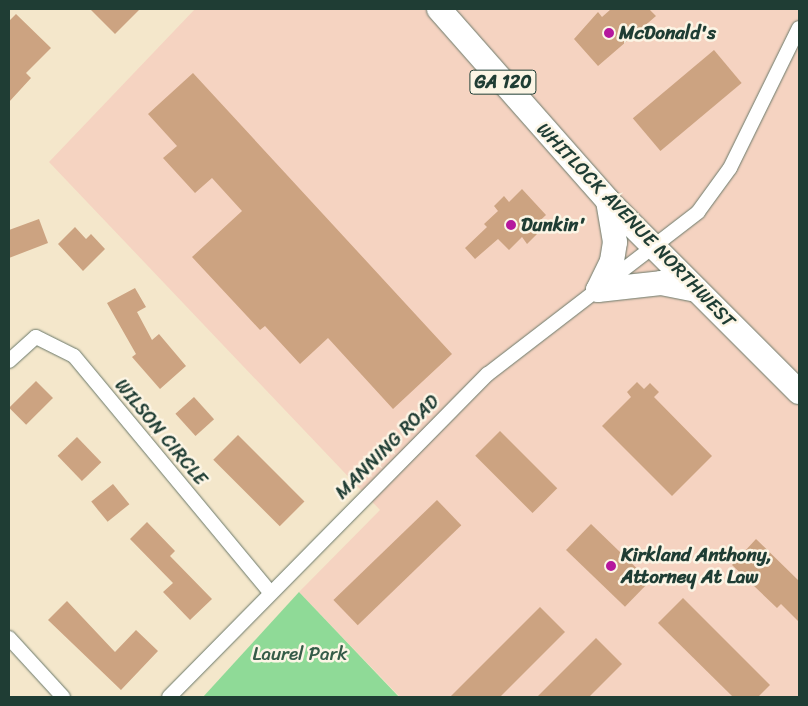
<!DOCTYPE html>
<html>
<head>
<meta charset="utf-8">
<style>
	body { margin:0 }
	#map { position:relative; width:808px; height:706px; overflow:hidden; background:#f4e7cb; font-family:Sriracha,sans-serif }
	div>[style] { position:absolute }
	.built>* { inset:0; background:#f5d3c1 }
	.green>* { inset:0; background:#8fda97 }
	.building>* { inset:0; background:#cca381; transform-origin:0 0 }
	.roads { filter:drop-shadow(0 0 1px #6a7869) drop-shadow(0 0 1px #6a7869) }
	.minor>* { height:14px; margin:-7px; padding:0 7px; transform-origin:7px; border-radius:7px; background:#fff }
	.trunk>* { height:24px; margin:-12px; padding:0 12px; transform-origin:12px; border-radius:12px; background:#fff }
	.dots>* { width:14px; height:14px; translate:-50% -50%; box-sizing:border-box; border:2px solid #fcf5e5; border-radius:50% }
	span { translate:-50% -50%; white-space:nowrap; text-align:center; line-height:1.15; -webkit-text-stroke:5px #fcf5e5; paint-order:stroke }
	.shield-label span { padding:1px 4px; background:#fcf5e5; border:1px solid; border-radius:4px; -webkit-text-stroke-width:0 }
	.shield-label { font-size:18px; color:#1f3d34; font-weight:700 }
	.poi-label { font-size:19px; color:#1f3d34; font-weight:700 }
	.left { translate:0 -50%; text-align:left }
	.street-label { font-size:19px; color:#1f3d34 }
	.park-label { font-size:19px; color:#355c48 }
	.frame { position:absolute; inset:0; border:10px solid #1f3d34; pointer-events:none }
</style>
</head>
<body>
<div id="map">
	<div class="built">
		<div style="clip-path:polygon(195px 9px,799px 9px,799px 697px,400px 697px,299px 592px,380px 510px,49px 162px)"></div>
	</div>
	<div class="green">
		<div style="clip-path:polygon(299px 592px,399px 697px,203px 697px)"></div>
	</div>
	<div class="building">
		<div style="clip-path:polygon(90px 9px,140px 9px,115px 34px)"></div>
		<div style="clip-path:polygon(611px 9px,649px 9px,656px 16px,598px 66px,574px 39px,598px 12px,602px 17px)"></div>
		<div style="clip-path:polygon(16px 14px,51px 48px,26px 73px,31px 78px,9px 102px,9px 21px)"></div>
		<div style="left:714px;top:50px;width:43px;height:106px;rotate:50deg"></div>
		<div style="clip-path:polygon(193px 73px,452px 354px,393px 409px,328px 338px,300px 364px,265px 326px,260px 330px,192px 257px,242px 211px,212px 178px,195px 193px,163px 158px,177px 146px,148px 114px)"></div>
		<div style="clip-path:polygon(522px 189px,546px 215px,532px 228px,537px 234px,527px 244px,522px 237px,509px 250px,498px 239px,475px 259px,465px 248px,487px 227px,484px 224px,498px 211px,494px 206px,504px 196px,509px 202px)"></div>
		<div style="clip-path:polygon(39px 219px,48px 243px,9px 258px,9px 230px)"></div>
		<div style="clip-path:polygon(75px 227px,86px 239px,91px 234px,105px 249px,83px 271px,58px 244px)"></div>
		<div style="clip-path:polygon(135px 288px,146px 307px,137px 312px,152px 340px,159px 334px,186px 366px,160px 389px,132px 357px,136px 354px,107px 303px)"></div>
		<div style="left:36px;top:381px;width:24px;height:38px;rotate:45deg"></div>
		<div style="clip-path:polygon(637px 382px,644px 389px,650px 383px,659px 392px,654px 397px,712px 456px,672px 496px,602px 426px,631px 397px,627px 392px)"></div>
		<div style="left:194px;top:397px;width:30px;height:25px;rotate:48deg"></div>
		<div style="left:500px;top:431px;width:81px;height:35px;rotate:45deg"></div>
		<div style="left:238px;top:435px;width:94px;height:35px;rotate:45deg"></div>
		<div style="left:77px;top:437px;width:35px;height:27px;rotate:46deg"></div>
		<div style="left:113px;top:484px;width:26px;height:28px;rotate:51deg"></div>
		<div style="left:437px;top:500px;width:35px;height:144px;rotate:46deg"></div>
		<div style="clip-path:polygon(147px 522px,175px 551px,170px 556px,212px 599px,190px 620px,163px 592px,173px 583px,130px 539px)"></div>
		<div style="left:591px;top:524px;width:82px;height:36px;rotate:44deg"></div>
		<div style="clip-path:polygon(756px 539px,799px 581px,799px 622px,781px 604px,777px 608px,732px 565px)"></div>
		<div style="clip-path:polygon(683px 598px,770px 685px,758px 697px,733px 697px,658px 623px)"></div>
		<div style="clip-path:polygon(67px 601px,115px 652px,136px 630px,158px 651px,121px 690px,48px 620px)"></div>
		<div style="clip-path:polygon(540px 607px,565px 632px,500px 697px,450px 697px)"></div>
		<div style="clip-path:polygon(596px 638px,622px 664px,589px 697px,537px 697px)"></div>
	</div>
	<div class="roads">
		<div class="minor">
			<div style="left:9px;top:361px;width:36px;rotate:-42deg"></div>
			<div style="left:36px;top:337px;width:42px;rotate:26.6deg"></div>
			<div style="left:74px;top:356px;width:307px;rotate:50.3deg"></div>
			<div style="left:9px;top:638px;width:80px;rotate:47.5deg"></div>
			<div style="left:169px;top:697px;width:454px;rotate:-45.4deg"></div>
			<div style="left:488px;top:374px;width:265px;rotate:-37.6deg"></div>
			<div style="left:698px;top:212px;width:54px;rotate:-54deg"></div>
			<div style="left:730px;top:168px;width:156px;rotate:-63.8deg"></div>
		</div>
		<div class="trunk">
			<div style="left:439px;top:9px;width:256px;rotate:48.6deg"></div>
			<div style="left:608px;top:201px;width:270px;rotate:45deg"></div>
			<div style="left:598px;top:290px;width:63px;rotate:-6.3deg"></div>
			<div style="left:661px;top:283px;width:36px;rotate:11deg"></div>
			<div style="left:598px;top:290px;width:32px;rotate:-64deg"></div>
			<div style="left:612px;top:261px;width:19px;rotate:-81deg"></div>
			<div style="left:615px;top:242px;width:42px;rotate:-99.7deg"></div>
		</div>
	</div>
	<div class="dots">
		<div style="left:609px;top:33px;background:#b5179e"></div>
		<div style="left:511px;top:225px;background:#b5179e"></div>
		<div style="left:611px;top:566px;background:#b5179e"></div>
	</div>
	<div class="shield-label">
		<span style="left:503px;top:82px">GA 120</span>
	</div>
	<div class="poi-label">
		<span class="left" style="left:619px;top:33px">McDonald's</span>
		<span class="left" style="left:521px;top:225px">Dunkin'</span>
		<span class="left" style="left:621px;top:566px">Kirkland Anthony,<br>Attorney At Law</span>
	</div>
	<div class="street-label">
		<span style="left:636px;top:225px;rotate:46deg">WHITLOCK AVENUE NORTHWEST</span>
		<span style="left:161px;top:432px;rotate:50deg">WILSON CIRCLE</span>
		<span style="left:387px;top:447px;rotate:-45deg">MANNING ROAD</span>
	</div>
	<div class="park-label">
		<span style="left:300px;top:654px">Laurel Park</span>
	</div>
	<div class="frame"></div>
</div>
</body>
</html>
